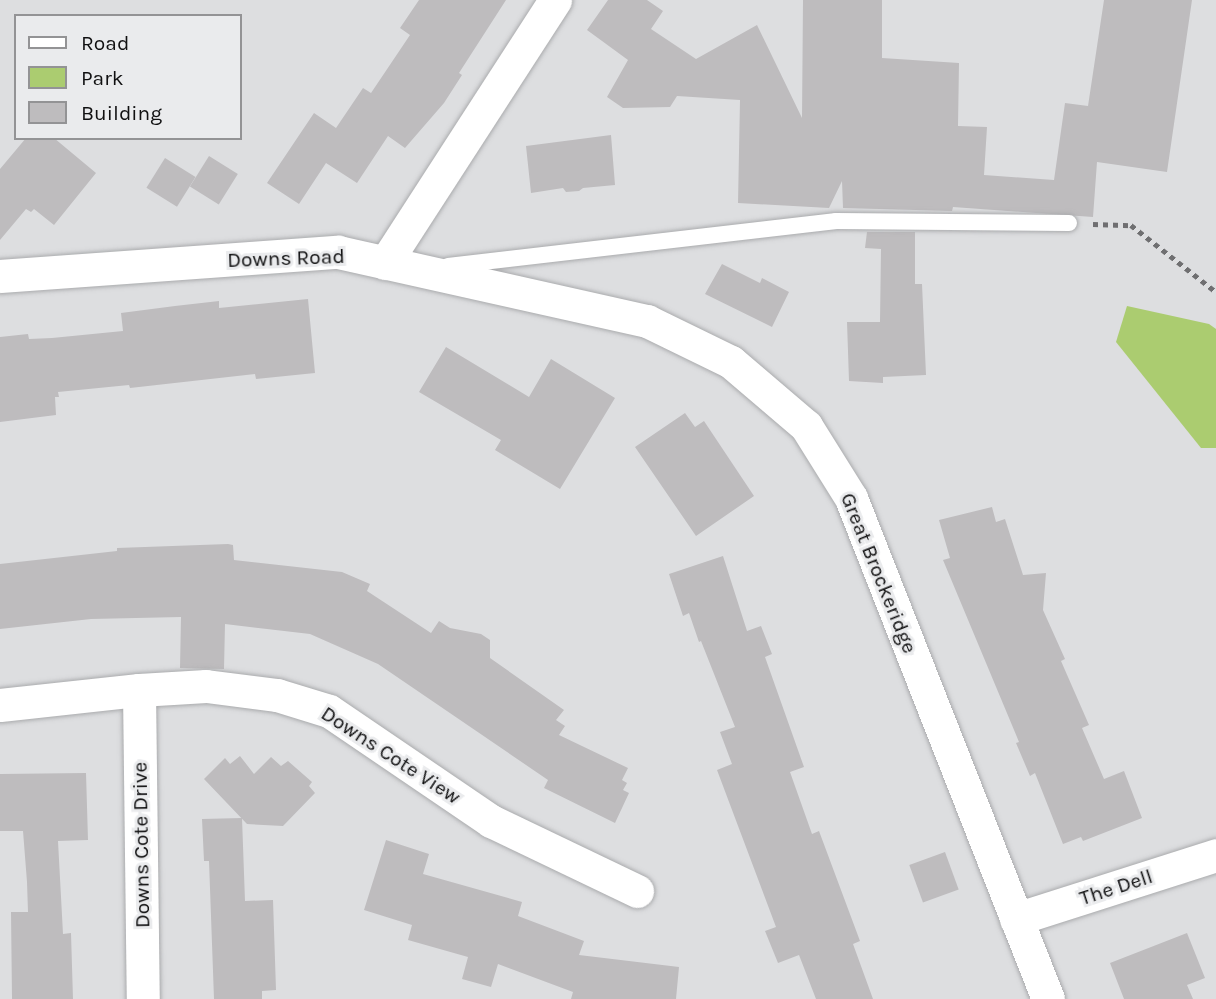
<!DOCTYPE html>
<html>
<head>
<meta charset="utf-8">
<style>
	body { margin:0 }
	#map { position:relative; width:1216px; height:999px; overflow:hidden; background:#dddee0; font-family:Karla,sans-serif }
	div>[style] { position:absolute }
	.green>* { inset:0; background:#abcc70 }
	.building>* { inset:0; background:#bebcbe; transform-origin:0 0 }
	.path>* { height:4.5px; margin-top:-2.25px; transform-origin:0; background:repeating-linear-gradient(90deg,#6f6f71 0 5px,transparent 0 10px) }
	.roads { filter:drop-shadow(0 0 2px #aaabad) drop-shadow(0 0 2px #aaabad) }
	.lane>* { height:16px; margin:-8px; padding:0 8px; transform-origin:8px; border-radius:8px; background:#fff }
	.street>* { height:33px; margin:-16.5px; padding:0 16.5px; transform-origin:16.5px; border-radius:16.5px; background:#fff }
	span { translate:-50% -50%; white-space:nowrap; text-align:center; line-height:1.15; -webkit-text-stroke:6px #eaebed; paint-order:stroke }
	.street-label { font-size:21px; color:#101011 }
	.legend { position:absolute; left:14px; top:14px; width:228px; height:126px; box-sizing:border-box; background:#eaebed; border:2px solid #939395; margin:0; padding:9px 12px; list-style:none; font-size:21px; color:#101011 }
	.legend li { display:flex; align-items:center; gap:14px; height:35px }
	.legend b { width:35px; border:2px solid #939395 }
</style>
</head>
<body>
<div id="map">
	<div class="green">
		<div style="clip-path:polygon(1127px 306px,1209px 324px,1216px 329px,1216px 448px,1201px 448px,1116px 342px)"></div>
	</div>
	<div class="building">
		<div style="clip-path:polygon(419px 0,506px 0,459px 73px,462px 75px,444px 103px,405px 148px,388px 136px,357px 183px,326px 163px,299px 204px,267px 183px,314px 113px,336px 128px,363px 88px,371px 93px,410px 35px,400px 28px)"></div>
		<div style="clip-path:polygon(608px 0,647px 0,663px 11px,651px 29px,696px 59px,757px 25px,802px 118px,803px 0,882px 0,882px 58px,959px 63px,958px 126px,987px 127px,984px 175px,1054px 180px,1065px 103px,1088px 106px,1104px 0,1192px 0,1167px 172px,1097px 162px,1093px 217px,953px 207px,952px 211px,843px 208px,842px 181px,829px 208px,738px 203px,740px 100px,677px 96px,670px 107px,623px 108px,607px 97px,628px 60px,587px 30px)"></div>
		<div style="clip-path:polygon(611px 135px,615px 185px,583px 188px,579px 191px,566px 192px,563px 188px,531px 193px,526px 146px)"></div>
		<div style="clip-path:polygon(26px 138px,54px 138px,96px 173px,54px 225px,34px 209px,31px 212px,26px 209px,0 240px,0 169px)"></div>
		<div style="left:209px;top:156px;width:34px;height:36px;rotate:32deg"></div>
		<div style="left:165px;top:158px;width:36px;height:35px;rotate:32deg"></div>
		<div style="clip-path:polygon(867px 232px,915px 232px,915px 284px,922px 284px,926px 375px,883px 377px,883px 383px,849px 381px,847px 322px,880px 322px,881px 249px,865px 248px)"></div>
		<div style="clip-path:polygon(722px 264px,760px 283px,762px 278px,789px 292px,772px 327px,705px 294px)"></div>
		<div style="clip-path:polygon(308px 299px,315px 373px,256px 379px,255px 374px,130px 388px,129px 385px,58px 392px,59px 397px,55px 397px,56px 415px,0 422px,0 337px,28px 334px,29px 339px,52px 338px,123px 331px,121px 313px,175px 306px,219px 301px,219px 308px)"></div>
		<div style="clip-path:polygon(446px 347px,529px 397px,551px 359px,615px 398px,560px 489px,495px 450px,501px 440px,419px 392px)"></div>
		<div style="clip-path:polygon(685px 413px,695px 427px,704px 421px,754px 496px,696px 536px,635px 447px)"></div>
		<div style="clip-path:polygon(992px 507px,996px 522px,1005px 519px,1023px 575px,1046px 573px,1043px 610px,1065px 659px,1061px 661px,1089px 725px,1082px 728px,1104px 779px,1124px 771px,1142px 818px,1083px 841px,1081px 837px,1063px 844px,1035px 773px,1030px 776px,1016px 743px,1019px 742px,943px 560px,950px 558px,939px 520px)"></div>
		<div style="clip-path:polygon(228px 544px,233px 545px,234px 560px,342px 572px,370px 584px,367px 591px,431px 633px,439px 621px,450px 628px,481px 634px,490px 640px,490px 658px,564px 710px,556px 720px,565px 726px,559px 735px,628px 768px,622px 780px,627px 783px,623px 790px,629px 793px,615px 823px,544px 788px,548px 780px,378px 664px,310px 634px,225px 624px,224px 669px,180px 668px,181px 617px,91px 619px,0 629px,0 564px,117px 551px,117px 548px)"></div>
		<div style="clip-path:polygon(723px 556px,747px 631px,761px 626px,772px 654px,765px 657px,804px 767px,790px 772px,812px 834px,819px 831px,860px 941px,853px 944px,873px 999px,816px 999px,799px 955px,778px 963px,765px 931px,776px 927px,717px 770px,732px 764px,720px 732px,735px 727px,701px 641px,699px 642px,689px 613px,683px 616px,669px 574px)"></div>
		<div style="clip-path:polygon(240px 756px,254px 774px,271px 757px,281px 766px,288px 761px,312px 782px,309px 786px,315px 793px,283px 826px,247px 824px,204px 779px,225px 758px,230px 764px)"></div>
		<div style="clip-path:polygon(86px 773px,88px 840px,58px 841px,63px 934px,71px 933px,73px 999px,12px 999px,11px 912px,28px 912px,27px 882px,23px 831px,0 831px,0 774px)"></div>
		<div style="clip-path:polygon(242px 818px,245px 901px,273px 900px,276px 990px,262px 991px,262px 999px,214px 999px,209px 861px,204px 861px,202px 819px)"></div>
		<div style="clip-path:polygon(386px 840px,429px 854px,423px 874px,522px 902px,518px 916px,584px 941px,579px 955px,679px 967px,676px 999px,571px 999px,573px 992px,498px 964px,491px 987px,462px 979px,468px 957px,408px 940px,412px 925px,364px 910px)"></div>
		<div style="left:945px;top:852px;width:40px;height:38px;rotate:70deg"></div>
		<div style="clip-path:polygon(1187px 933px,1205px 978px,1187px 985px,1193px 999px,1124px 999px,1110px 963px)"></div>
	</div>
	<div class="path">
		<div style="left:1093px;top:224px;width:38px;rotate:2deg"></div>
		<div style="left:1131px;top:225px;width:108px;rotate:38.2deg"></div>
	</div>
	<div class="roads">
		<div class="lane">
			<div style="left:448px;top:266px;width:391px;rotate:-6.6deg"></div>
			<div style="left:836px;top:221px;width:233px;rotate:0.5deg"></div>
		</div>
		<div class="street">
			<div style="left:385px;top:263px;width:313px;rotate:-57.1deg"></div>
			<div style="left:0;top:276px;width:339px;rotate:-4.1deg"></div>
			<div style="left:338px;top:252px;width:317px;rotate:12.6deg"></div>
			<div style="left:647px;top:321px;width:93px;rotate:26deg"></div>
			<div style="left:731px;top:362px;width:99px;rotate:40.5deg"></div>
			<div style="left:806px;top:426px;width:85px;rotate:58deg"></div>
			<div style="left:851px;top:498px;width:538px;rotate:68.53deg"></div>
			<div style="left:139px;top:690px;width:309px;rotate:89.3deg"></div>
			<div style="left:0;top:705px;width:140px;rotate:-6.2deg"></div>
			<div style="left:139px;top:690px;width:67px;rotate:-3.4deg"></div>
			<div style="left:206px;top:686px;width:72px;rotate:7.2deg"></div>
			<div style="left:277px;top:695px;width:54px;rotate:17.1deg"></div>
			<div style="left:329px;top:711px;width:196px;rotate:34.2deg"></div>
			<div style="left:491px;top:821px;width:162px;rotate:25.6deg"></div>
			<div style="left:1016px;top:919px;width:210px;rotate:-17.7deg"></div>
		</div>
	</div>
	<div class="street-label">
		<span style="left:286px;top:258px;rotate:-2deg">Downs Road</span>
		<span style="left:879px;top:573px;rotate:68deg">Great Brockeridge</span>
		<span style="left:391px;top:755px;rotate:33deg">Downs Cote View</span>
		<span style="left:141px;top:845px;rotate:-91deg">Downs Cote Drive</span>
		<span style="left:1116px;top:887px;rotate:-18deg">The Dell</span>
	</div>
	<ul class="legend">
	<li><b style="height:9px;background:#fff"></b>Road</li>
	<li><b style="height:19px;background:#abcc70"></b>Park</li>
	<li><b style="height:19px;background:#bebcbe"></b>Building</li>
	</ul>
</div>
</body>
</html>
